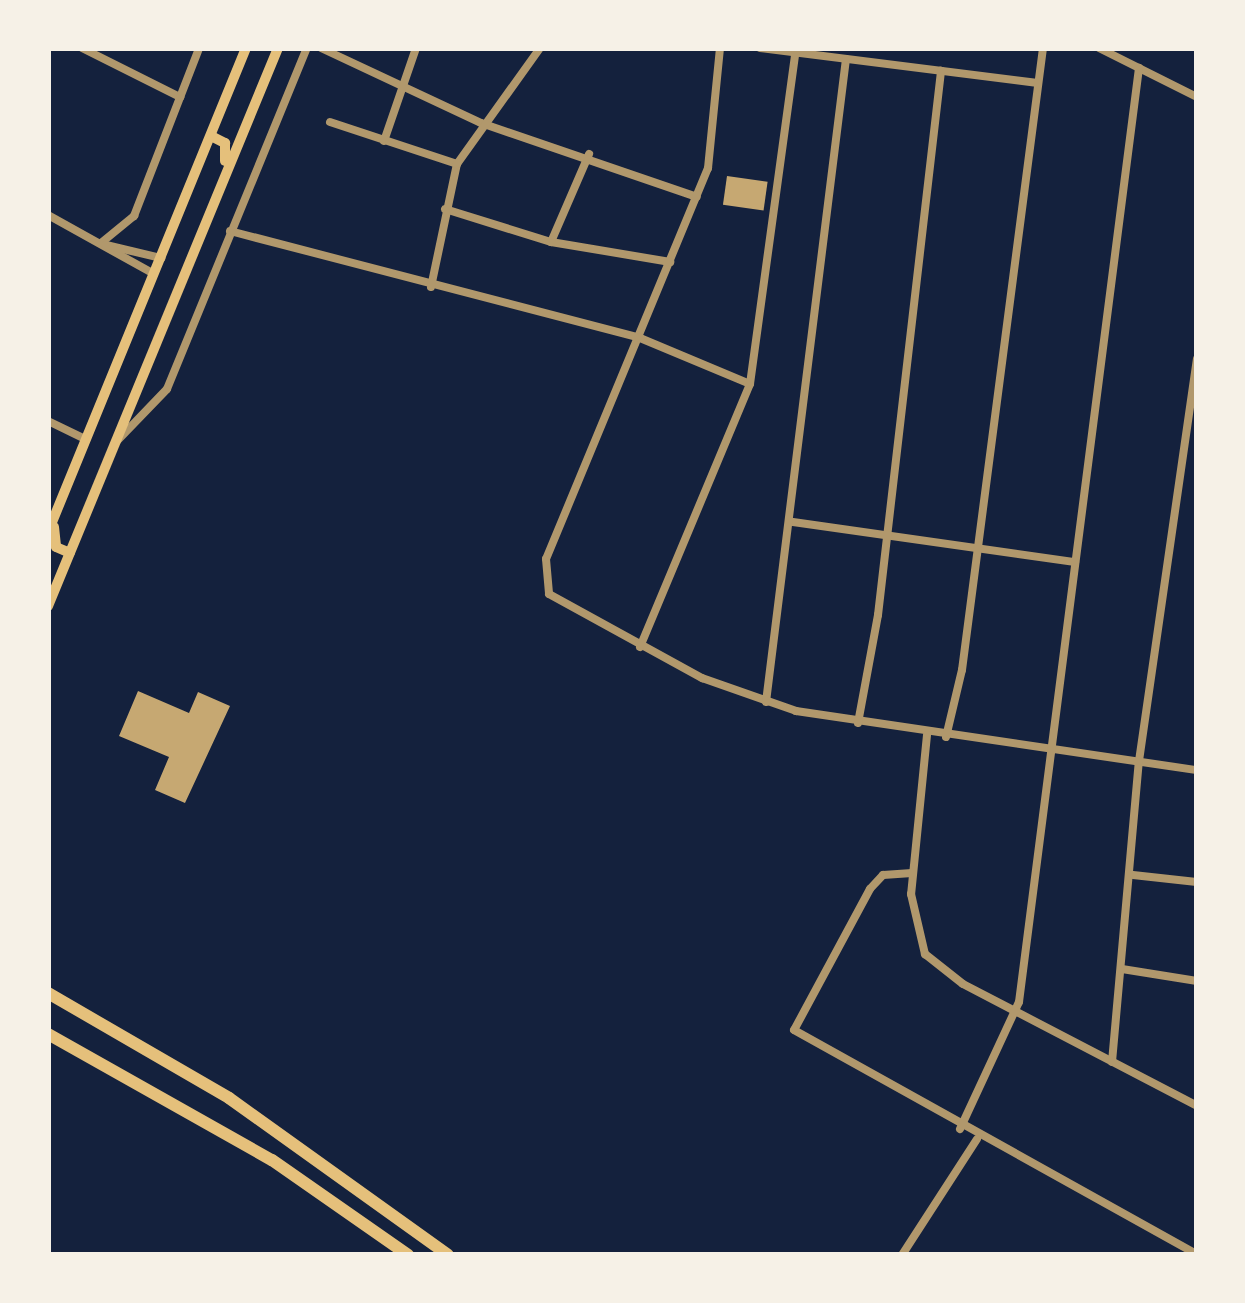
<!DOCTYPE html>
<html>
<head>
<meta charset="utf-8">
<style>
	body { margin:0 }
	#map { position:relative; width:1245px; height:1303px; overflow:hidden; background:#14213d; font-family:Karla,sans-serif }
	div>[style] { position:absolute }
	.building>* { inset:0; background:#c6a872; transform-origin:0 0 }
	.minor>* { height:8px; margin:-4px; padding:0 4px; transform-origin:4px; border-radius:4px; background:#b1986c }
	.secondary>* { height:10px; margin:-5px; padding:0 5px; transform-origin:5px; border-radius:5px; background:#e5c07b }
	.primary>* { height:12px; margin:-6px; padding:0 6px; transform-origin:6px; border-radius:6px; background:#e5c07b }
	span { translate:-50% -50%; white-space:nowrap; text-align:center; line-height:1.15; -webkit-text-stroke:9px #f6f1e7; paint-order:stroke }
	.frame { position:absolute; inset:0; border:51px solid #f6f1e7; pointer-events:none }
</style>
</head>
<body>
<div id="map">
	<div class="building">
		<div style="left:727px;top:176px;width:41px;height:29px;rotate:8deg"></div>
		<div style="clip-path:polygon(138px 691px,189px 713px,198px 692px,230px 706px,185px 803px,155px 790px,169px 757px,119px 736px)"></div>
	</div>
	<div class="minor">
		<div style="left:82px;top:48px;width:110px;rotate:26.6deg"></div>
		<div style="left:321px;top:48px;width:177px;rotate:25.1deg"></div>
		<div style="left:481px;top:123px;width:228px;rotate:18.9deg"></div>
		<div style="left:720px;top:48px;width:121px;rotate:95.7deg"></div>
		<div style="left:708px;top:168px;width:423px;rotate:112.5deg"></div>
		<div style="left:546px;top:559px;width:35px;rotate:85deg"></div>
		<div style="left:549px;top:594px;width:175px;rotate:28.8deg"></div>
		<div style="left:702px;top:678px;width:100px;rotate:19.3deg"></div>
		<div style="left:796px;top:711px;width:405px;rotate:8.4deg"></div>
		<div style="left:760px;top:48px;width:280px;rotate:7.2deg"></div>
		<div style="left:1099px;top:48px;width:110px;rotate:26.6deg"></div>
		<div style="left:330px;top:122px;width:134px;rotate:18.3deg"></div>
		<div style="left:384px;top:141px;width:98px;rotate:-71deg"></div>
		<div style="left:445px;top:209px;width:111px;rotate:17.3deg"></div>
		<div style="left:551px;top:242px;width:121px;rotate:9.5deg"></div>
		<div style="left:48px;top:215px;width:121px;rotate:29.1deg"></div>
		<div style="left:230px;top:231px;width:424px;rotate:14.6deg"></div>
		<div style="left:640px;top:338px;width:119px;rotate:22.7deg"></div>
		<div style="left:551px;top:242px;width:96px;rotate:-66.6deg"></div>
		<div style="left:101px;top:243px;width:43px;rotate:-39.3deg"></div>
		<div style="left:134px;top:216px;width:180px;rotate:-68.8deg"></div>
		<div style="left:106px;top:245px;width:57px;rotate:13.3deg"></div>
		<div style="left:431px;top:287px;width:126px;rotate:-78.1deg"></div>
		<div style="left:457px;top:164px;width:143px;rotate:-54.4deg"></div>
		<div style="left:48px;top:421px;width:41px;rotate:25.9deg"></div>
		<div style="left:117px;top:441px;width:72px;rotate:-46.1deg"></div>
		<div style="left:167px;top:389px;width:369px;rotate:-67.7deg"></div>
		<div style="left:793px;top:522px;width:285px;rotate:8.1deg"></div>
		<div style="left:640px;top:647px;width:285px;rotate:-67.3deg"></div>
		<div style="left:750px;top:384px;width:339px;rotate:-82.2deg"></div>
		<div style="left:766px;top:702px;width:648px;rotate:-82.91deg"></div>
		<div style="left:858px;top:723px;width:110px;rotate:-79.5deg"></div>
		<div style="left:878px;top:615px;width:548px;rotate:-83.39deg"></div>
		<div style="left:927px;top:735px;width:160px;rotate:95.7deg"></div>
		<div style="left:911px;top:894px;width:62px;rotate:76.9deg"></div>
		<div style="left:925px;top:954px;width:48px;rotate:38.3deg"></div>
		<div style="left:963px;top:984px;width:264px;rotate:27.5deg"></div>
		<div style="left:946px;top:737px;width:69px;rotate:-76.6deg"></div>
		<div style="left:962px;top:670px;width:627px;rotate:-82.58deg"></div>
		<div style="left:912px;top:873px;width:29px;rotate:176deg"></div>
		<div style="left:883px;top:875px;width:19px;rotate:133deg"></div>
		<div style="left:870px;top:889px;width:160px;rotate:118.3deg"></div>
		<div style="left:794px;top:1030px;width:461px;rotate:29.1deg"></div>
		<div style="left:1133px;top:875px;width:64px;rotate:6.2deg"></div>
		<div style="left:1122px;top:969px;width:76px;rotate:9.1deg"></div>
		<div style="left:1112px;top:1062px;width:302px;rotate:-84.9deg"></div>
		<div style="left:1139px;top:761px;width:406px;rotate:-81.8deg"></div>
		<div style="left:960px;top:1129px;width:140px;rotate:-65.1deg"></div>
		<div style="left:1019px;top:1002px;width:942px;rotate:-82.68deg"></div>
		<div style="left:902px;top:1255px;width:138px;rotate:-57.1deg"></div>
	</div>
	<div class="secondary">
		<div style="left:211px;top:136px;width:16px;rotate:27deg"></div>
		<div style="left:225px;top:143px;width:18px;rotate:90deg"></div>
		<div style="left:54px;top:527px;width:20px;rotate:84deg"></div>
		<div style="left:56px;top:547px;width:15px;rotate:23deg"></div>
		<div style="left:48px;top:532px;width:523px;rotate:-67.75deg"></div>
		<div style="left:48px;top:606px;width:604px;rotate:-67.6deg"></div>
	</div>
	<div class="primary">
		<div style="left:48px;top:993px;width:209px;rotate:30.1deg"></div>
		<div style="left:229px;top:1098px;width:269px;rotate:35.6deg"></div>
		<div style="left:48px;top:1034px;width:257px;rotate:29.4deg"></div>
		<div style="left:272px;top:1160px;width:166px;rotate:34.9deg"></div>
	</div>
	<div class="frame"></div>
</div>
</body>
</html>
